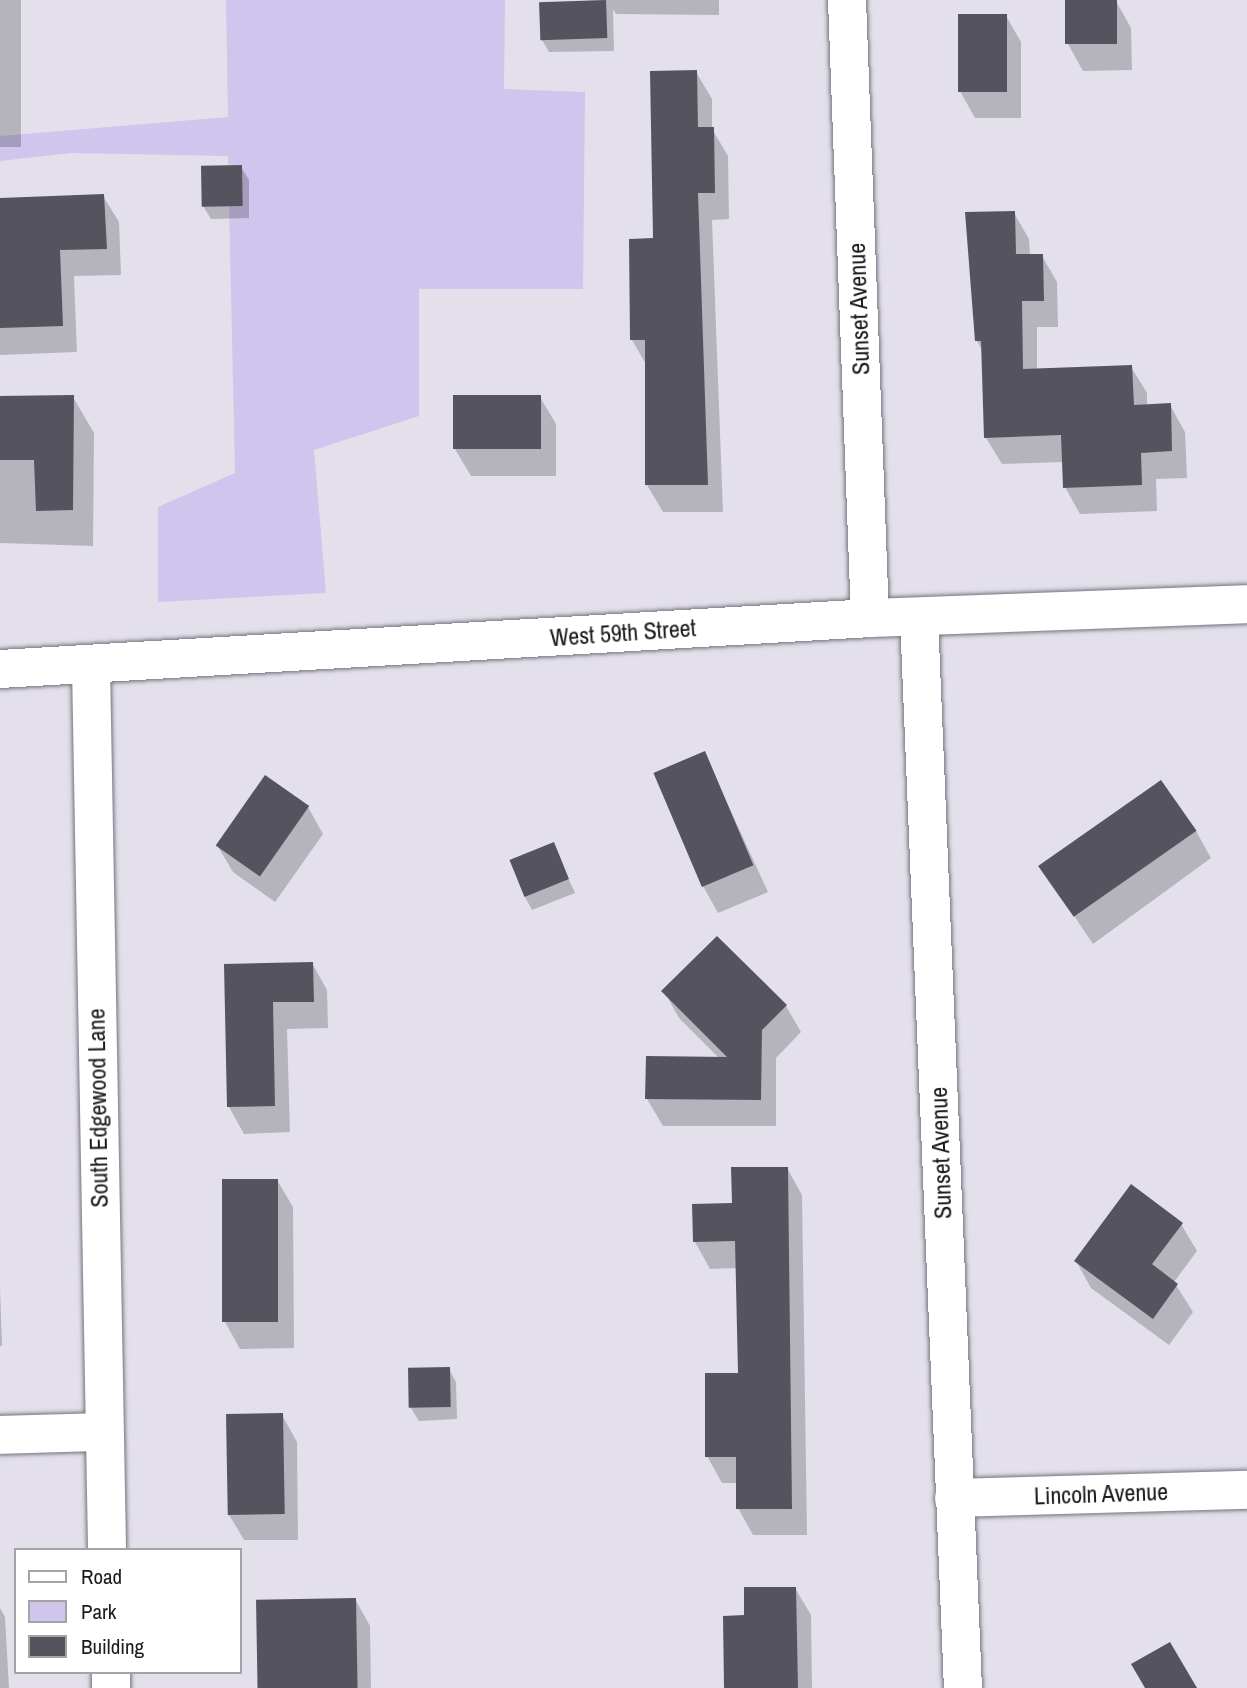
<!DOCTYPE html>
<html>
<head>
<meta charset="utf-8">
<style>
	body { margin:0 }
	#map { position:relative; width:1247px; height:1688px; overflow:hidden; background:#e3e0ec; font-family:"Archivo Narrow",sans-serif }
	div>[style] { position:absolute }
	.green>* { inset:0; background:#cfc5ed }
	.shadow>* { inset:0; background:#0003; transform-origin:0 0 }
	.building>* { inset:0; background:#55535d; transform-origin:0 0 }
	.roads { filter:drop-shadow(0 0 2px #75737d) drop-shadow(0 0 2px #75737d) }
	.minor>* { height:38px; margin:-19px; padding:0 19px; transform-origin:19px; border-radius:19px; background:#fff }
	span { translate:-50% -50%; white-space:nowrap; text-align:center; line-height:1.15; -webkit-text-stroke:7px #fff; paint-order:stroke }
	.street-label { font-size:24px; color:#1b1a1f }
	.legend { position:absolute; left:14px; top:1548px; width:228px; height:126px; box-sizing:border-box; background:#fff; border:2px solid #a4a3a5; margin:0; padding:9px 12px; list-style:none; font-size:21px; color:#1b1a1f }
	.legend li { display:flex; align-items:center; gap:14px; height:35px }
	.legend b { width:35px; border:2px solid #a4a3a5 }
</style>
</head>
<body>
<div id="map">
	<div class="green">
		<div style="clip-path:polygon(226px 0,505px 0,504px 89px,585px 92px,583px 289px,419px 289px,419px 416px,314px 450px,326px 593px,158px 602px,158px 507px,235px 473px,228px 156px,71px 153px,0 161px,0 136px,228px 117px)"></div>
	</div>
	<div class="shadow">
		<div style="left:0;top:0;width:21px;height:147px"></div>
		<div style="clip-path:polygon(608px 0,719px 0,719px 15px,616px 14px,613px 9px,614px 51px,549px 52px,541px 38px,541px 3px)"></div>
		<div style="clip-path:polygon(1116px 1px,1131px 28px,1132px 70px,1083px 71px,1068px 44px)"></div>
		<div style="clip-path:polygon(1006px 16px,1021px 42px,1021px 118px,975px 118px,960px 91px)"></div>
		<div style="clip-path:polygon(696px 72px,712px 99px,712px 129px,728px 156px,729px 219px,712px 220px,723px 512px,663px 512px,647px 485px,647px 366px,632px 340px)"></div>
		<div style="clip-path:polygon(241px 167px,249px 180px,249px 218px,211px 219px,203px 206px)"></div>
		<div style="clip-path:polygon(103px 196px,119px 222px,121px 275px,74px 276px,77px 352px,0 355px,0 200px)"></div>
		<div style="clip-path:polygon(1014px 213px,1029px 239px,1030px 256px,1042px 256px,1057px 282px,1058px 327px,1037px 327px,1037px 370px,1131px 367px,1147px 393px,1147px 406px,1170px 405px,1185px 432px,1187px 478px,1156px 479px,1157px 511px,1080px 514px,1065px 487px,1064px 462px,1002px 464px,986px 438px,983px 352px,977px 341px)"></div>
		<div style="clip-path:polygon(0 397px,73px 397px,94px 433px,93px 546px,0 543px)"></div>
		<div style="clip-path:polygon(540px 397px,556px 424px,556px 476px,471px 476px,455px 449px)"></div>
		<div style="clip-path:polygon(704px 753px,768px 892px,718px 913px,703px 886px)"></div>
		<div style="clip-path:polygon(308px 807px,323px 834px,275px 902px,233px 872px,217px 845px)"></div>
		<div style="clip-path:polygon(1196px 831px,1211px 858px,1093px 944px,1042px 868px)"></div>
		<div style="clip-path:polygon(553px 845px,575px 893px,532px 910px,525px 897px)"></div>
		<div style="clip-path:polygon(312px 963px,327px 990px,328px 1028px,287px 1029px,290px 1132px,244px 1134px,229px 1107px,225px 965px)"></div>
		<div style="clip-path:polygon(664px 991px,786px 1006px,801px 1032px,776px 1058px,776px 1126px,663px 1126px,647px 1099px,719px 1058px,679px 1018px)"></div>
		<div style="clip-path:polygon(787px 1168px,802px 1195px,807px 1535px,753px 1535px,738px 1508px,738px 1483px,722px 1483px,707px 1456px,740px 1374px,737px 1268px,710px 1269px,695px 1242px,733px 1205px)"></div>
		<div style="clip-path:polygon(277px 1180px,293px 1207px,294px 1348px,240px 1349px,225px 1322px)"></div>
		<div style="clip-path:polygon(1181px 1224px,1197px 1251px,1174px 1282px,1193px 1312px,1169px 1345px,1091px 1288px,1076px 1261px)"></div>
		<div style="clip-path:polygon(0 1287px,2px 1346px,0 1346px)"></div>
		<div style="clip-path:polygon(449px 1369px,456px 1382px,457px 1419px,419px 1421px,411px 1408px)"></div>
		<div style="clip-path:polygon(282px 1415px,297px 1442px,298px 1540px,244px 1540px,228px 1513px)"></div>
		<div style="clip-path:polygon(795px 1588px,811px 1615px,812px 1688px,725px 1688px,746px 1617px)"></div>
		<div style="clip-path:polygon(355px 1599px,370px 1626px,371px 1688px,259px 1688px)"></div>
		<div style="clip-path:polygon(0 1608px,5px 1617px,9px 1688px,0 1688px)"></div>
	</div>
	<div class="building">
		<div style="left:606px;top:0;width:38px;height:67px;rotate:88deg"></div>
		<div style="left:1065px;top:0;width:52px;height:44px"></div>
		<div style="left:958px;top:14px;width:49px;height:78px"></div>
		<div style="clip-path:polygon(697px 70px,698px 127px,714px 127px,715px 193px,698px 193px,708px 485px,645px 485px,645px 340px,630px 340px,629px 239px,653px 238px,650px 71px)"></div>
		<div style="left:242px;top:165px;width:41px;height:41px;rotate:89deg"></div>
		<div style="clip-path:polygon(104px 194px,107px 249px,60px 250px,63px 326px,0 328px,0 198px)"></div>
		<div style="clip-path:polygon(1015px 211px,1016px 254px,1043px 254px,1044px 301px,1022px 301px,1023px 369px,1132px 365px,1134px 405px,1171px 403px,1172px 451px,1141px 453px,1142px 485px,1063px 488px,1061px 435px,984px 438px,981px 341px,975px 341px,965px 212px)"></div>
		<div style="clip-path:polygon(74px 395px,73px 510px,36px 511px,34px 460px,0 460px,0 396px)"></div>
		<div style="left:541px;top:395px;width:54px;height:88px;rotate:90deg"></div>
		<div style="left:705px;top:751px;width:124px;height:56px;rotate:67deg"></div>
		<div style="left:265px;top:775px;width:54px;height:86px;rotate:35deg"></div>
		<div style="left:1161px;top:780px;width:62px;height:150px;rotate:55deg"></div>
		<div style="left:554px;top:842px;width:40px;height:48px;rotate:68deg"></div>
		<div style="clip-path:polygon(717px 936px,787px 1005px,762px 1030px,761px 1100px,645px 1099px,646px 1056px,727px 1057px,661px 991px)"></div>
		<div style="clip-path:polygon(313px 962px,314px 1002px,273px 1002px,275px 1106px,227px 1107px,224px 964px)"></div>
		<div style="clip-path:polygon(731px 1167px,788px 1167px,792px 1509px,736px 1509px,736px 1457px,705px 1457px,705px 1373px,738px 1373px,735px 1241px,693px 1242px,692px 1204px,732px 1203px)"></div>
		<div style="left:222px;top:1179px;width:56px;height:143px"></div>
		<div style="clip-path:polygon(1131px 1184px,1183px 1223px,1152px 1264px,1178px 1284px,1153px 1319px,1074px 1261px)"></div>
		<div style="left:450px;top:1367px;width:40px;height:42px;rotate:89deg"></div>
		<div style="left:283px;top:1413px;width:101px;height:57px;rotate:89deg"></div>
		<div style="clip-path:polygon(744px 1587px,796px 1587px,798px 1688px,724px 1688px,723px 1616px,744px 1615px)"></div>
		<div style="left:356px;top:1598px;width:90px;height:100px;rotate:89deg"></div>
		<div style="clip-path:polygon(1170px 1642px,1197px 1688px,1145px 1688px,1131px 1664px)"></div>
	</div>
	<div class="roads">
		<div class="minor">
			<div style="left:847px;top:0;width:618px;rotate:87.87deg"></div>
			<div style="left:919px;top:617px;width:1072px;rotate:87.65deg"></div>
			<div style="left:91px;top:666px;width:884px;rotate:88.96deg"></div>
			<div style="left:0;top:669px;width:871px;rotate:-3.35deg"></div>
			<div style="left:870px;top:618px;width:377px;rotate:-2.1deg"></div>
			<div style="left:0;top:1435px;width:103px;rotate:-1.7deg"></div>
			<div style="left:954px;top:1498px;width:293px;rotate:-1.6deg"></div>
			<div style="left:111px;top:1672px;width:16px;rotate:90deg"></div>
		</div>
	</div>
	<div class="street-label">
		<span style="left:859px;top:309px;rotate:-92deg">Sunset Avenue</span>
		<span style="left:623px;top:633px;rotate:-4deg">West 59th Street</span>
		<span style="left:98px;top:1108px;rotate:-91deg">South Edgewood Lane</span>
		<span style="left:941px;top:1153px;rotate:-92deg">Sunset Avenue</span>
		<span style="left:1101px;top:1494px;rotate:-2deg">Lincoln Avenue</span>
	</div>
	<ul class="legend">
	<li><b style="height:9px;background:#fff"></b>Road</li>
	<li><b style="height:19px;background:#cfc5ed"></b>Park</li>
	<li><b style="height:19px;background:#55535d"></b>Building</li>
	</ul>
</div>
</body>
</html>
